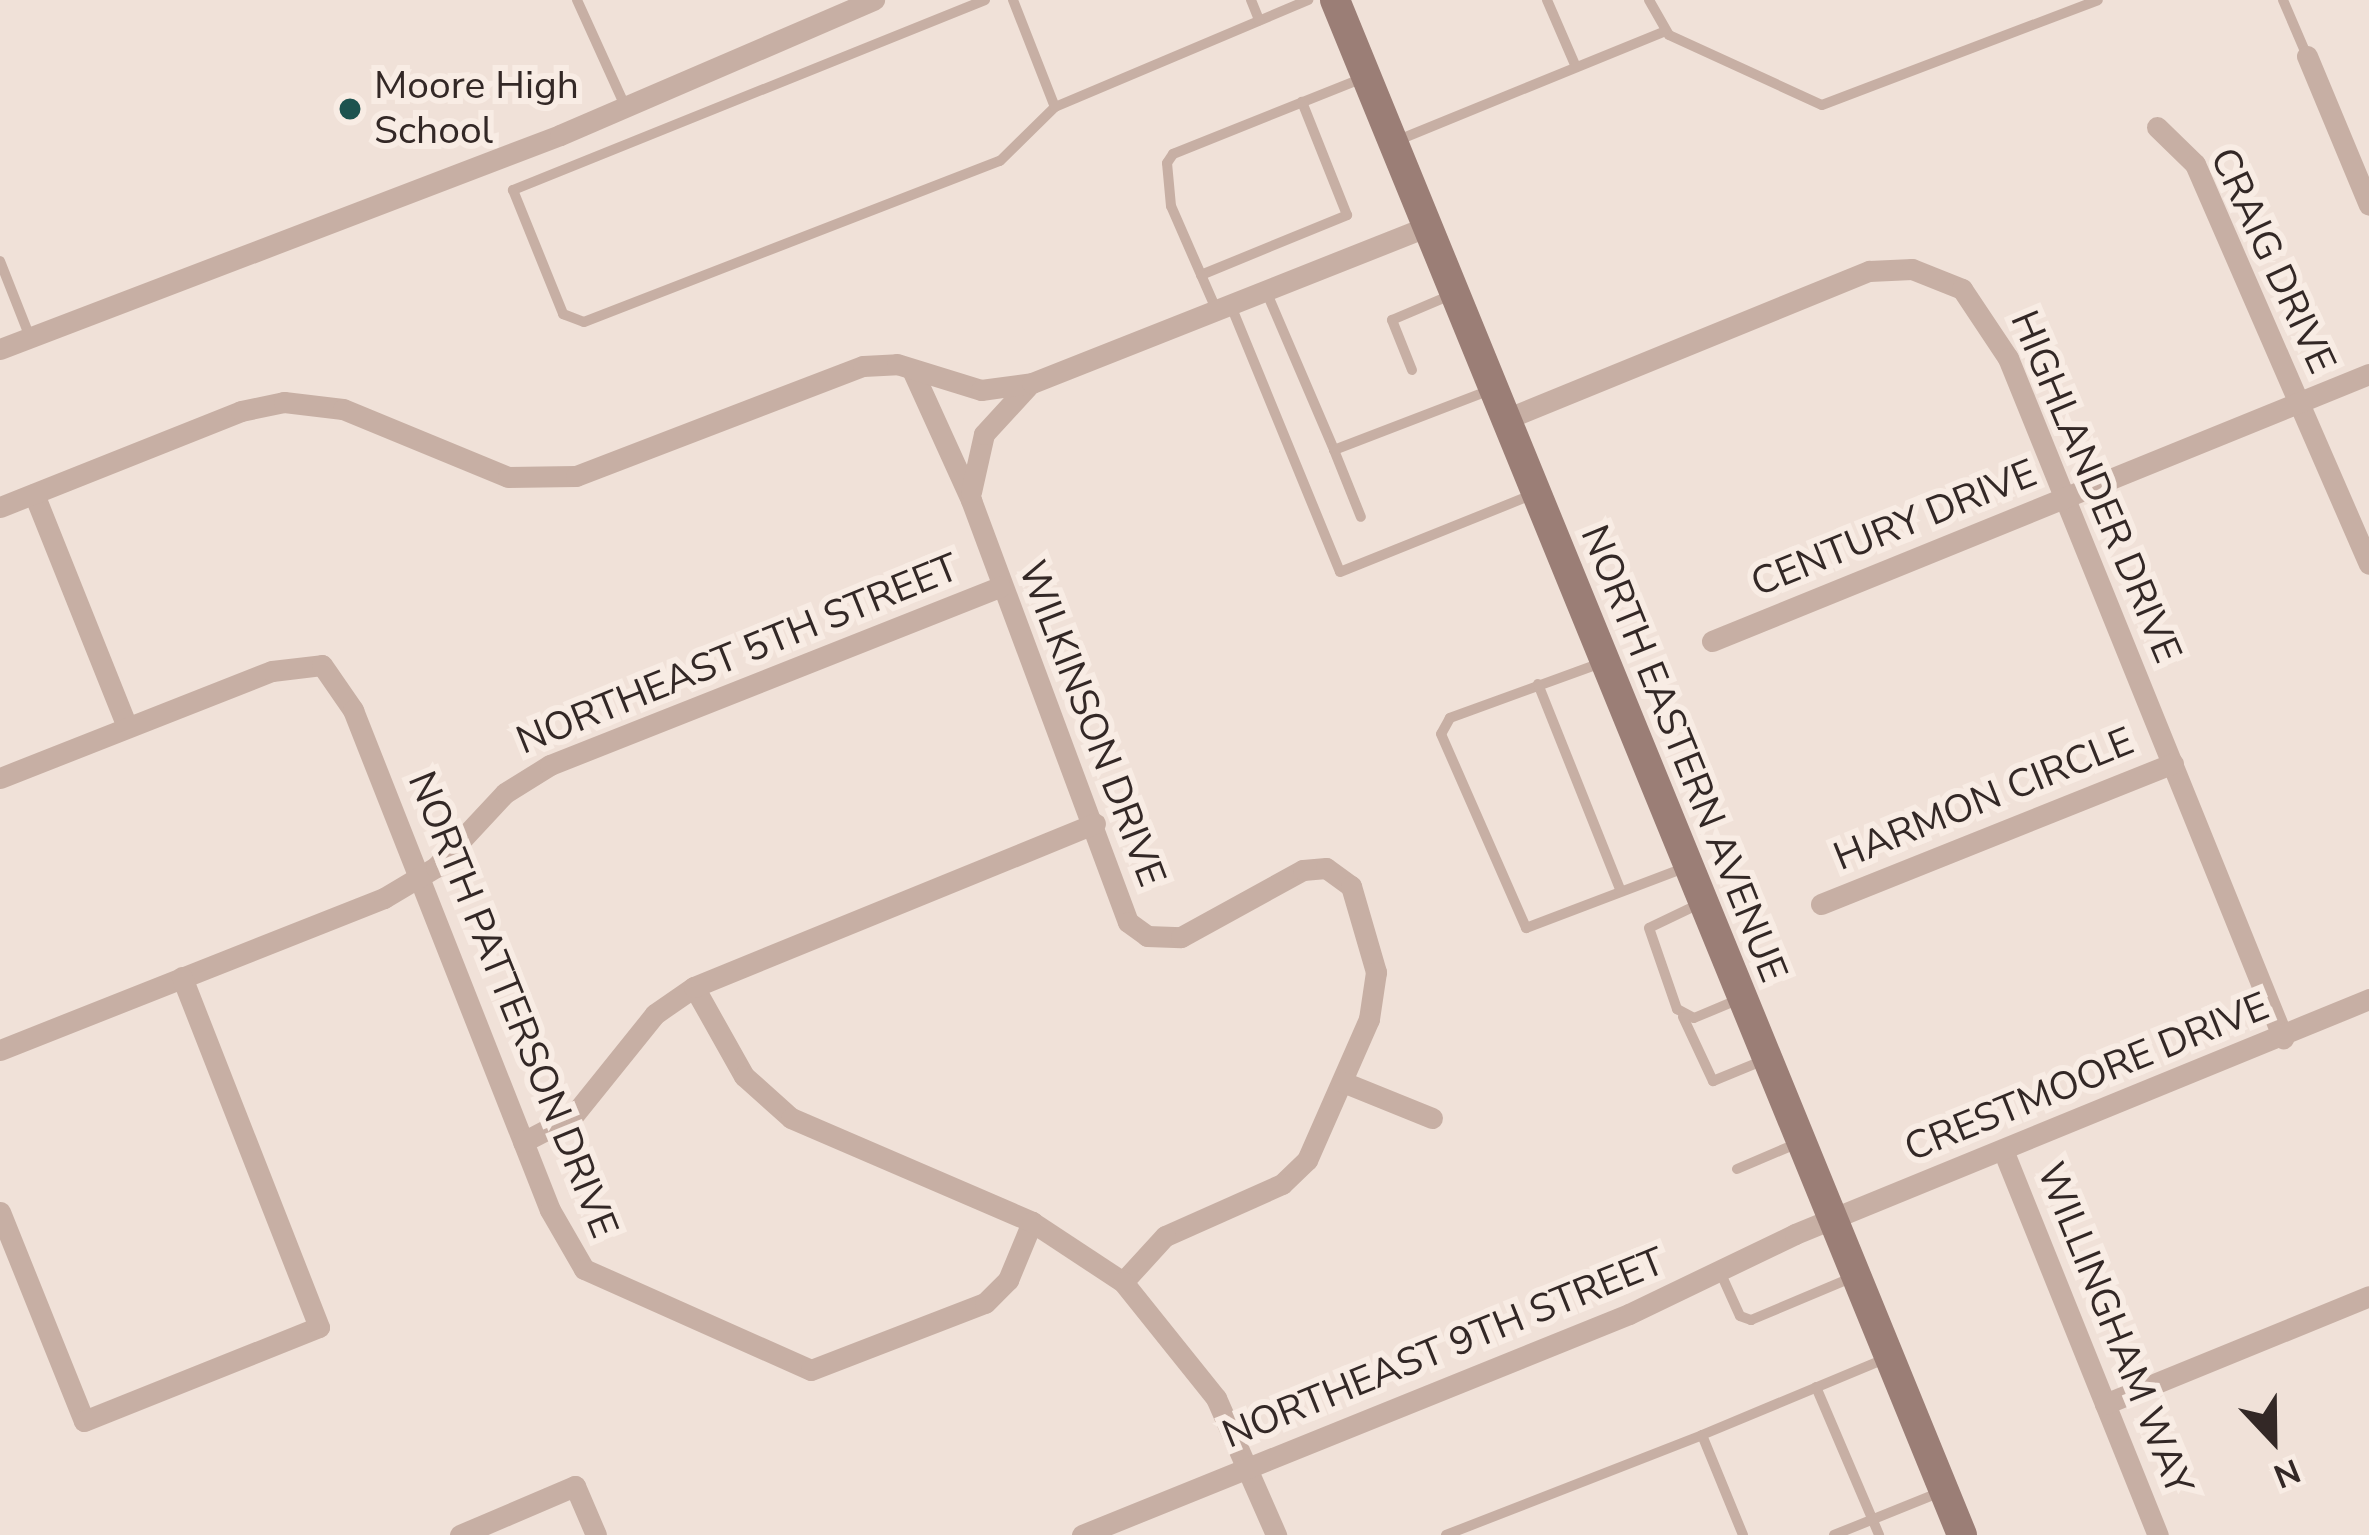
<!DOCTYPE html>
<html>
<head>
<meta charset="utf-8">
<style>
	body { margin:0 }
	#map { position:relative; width:2369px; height:1535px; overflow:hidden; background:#f0e1d8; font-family:"Nunito Sans",sans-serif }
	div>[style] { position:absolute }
	.lane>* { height:10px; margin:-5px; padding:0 5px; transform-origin:5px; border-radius:5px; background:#c7afa4 }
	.street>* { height:21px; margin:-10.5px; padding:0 10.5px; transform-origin:10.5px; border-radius:10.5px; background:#c7afa4 }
	.secondary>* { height:30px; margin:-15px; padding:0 15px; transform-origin:15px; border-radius:15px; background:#9b7e76 }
	.dots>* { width:33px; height:33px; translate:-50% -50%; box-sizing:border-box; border:6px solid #f8ece4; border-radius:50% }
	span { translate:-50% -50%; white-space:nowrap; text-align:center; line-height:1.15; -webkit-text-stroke:12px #f8ece4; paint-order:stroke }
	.poi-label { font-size:39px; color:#332826 }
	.left { translate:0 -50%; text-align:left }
	.street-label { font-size:39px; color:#332826 }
	.north { position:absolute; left:2213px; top:1379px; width:120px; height:120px; -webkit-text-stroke:9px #f8ece4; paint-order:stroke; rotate:158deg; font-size:33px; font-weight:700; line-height:48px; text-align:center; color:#332826 }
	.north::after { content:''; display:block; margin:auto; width:42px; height:54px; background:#332826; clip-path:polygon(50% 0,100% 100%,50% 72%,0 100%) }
</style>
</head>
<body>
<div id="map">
	<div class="lane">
		<div style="left:577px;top:0;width:116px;rotate:65.6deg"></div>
		<div style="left:985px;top:0;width:509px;rotate:158.07deg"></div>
		<div style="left:513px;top:190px;width:134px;rotate:68deg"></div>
		<div style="left:563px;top:314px;width:22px;rotate:21deg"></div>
		<div style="left:584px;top:322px;width:446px;rotate:-21.2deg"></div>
		<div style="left:1000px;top:161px;width:77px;rotate:-44.5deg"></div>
		<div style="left:1055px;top:107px;width:275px;rotate:-22.9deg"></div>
		<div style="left:1013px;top:0;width:115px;rotate:68.6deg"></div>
		<div style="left:1251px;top:0;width:22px;rotate:68deg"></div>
		<div style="left:1547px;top:0;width:73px;rotate:66.6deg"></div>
		<div style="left:1649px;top:0;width:40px;rotate:60.3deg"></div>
		<div style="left:1669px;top:35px;width:168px;rotate:24.6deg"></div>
		<div style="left:1822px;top:105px;width:295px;rotate:-20.8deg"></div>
		<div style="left:2283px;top:0;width:61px;rotate:66.8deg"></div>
		<div style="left:1396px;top:141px;width:291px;rotate:-22.2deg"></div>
		<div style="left:0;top:261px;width:82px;rotate:68.5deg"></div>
		<div style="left:1201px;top:275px;width:158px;rotate:-22.3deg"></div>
		<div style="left:1347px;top:215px;width:122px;rotate:-111.7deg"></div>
		<div style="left:1266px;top:291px;width:173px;rotate:66.8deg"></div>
		<div style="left:1334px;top:450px;width:167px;rotate:-21deg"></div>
		<div style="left:1231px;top:306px;width:287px;rotate:67.7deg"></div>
		<div style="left:1340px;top:572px;width:207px;rotate:-21.9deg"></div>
		<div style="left:1216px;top:309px;width:112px;rotate:-113.6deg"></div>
		<div style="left:1171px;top:206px;width:43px;rotate:-95.3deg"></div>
		<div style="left:1167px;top:163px;width:11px;rotate:-56deg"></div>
		<div style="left:1173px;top:154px;width:205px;rotate:-21.8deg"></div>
		<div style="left:1412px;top:370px;width:54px;rotate:-111.8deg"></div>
		<div style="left:1392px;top:320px;width:64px;rotate:-23deg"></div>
		<div style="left:1334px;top:450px;width:72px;rotate:68.1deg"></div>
		<div style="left:1601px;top:663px;width:161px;rotate:160deg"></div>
		<div style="left:1450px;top:718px;width:18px;rotate:119deg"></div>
		<div style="left:1441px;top:734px;width:212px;rotate:66.3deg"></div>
		<div style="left:1526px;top:928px;width:169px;rotate:-20.8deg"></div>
		<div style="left:1538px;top:684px;width:223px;rotate:68.2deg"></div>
		<div style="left:1699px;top:904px;width:55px;rotate:154.4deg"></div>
		<div style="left:1649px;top:928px;width:86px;rotate:70.9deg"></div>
		<div style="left:1677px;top:1009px;width:19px;rotate:28deg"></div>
		<div style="left:1694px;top:1018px;width:47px;rotate:-22.7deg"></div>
		<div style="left:1683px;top:1017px;width:71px;rotate:64.9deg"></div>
		<div style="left:1713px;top:1081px;width:53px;rotate:-22.2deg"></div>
		<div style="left:1737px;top:1169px;width:66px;rotate:-23.1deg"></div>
		<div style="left:1721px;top:1274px;width:46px;rotate:65.7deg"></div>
		<div style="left:1740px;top:1316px;width:12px;rotate:20deg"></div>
		<div style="left:1751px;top:1320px;width:108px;rotate:-22.8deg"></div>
		<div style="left:1816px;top:1387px;width:161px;rotate:66.9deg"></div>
		<div style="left:1446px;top:1535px;width:275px;rotate:-21.3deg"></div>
		<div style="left:1743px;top:1535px;width:108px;rotate:-112.3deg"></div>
		<div style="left:1702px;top:1435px;width:198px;rotate:-22.6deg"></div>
		<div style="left:1834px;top:1535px;width:118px;rotate:-22deg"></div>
	</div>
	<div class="street">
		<div style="left:2307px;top:56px;width:161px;rotate:67.4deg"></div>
		<div style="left:2157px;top:127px;width:53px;rotate:44.2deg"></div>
		<div style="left:2195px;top:164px;width:436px;rotate:66.5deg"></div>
		<div style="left:0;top:349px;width:599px;rotate:-20.91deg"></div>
		<div style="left:560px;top:135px;width:342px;rotate:-23.3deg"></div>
		<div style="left:913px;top:372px;width:141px;rotate:65.6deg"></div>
		<div style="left:971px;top:500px;width:450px;rotate:69.6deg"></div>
		<div style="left:1128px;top:922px;width:24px;rotate:36deg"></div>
		<div style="left:1147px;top:936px;width:34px;rotate:2deg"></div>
		<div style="left:1181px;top:937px;width:139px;rotate:-28.8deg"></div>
		<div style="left:1303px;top:870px;width:23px;rotate:-5deg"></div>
		<div style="left:1326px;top:868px;width:31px;rotate:36deg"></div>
		<div style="left:1351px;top:886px;width:90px;rotate:73.8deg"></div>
		<div style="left:1376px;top:972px;width:48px;rotate:98.5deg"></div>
		<div style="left:1369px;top:1019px;width:154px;rotate:113.7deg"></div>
		<div style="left:1307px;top:1160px;width:35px;rotate:136deg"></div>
		<div style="left:1282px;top:1184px;width:128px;rotate:156deg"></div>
		<div style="left:1165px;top:1236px;width:62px;rotate:132.4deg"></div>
		<div style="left:1506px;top:419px;width:392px;rotate:-22.2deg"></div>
		<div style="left:1869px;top:271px;width:43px;rotate:-2.7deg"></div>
		<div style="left:1912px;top:269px;width:54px;rotate:21.8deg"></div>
		<div style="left:1962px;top:289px;width:83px;rotate:56.3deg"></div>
		<div style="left:2008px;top:358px;width:734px;rotate:67.98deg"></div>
		<div style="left:971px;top:492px;width:59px;rotate:-77.4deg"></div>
		<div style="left:984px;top:434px;width:64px;rotate:-47.5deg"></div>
		<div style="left:34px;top:494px;width:251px;rotate:68.2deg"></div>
		<div style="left:0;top:507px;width:259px;rotate:-21.7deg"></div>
		<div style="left:241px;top:411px;width:44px;rotate:-11.8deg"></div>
		<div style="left:284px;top:402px;width:59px;rotate:6.8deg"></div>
		<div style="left:343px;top:409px;width:178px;rotate:22.4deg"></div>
		<div style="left:508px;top:477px;width:68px;rotate:-0.8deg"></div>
		<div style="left:576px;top:476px;width:307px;rotate:-21deg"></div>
		<div style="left:863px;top:366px;width:34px;rotate:-3deg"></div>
		<div style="left:897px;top:364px;width:88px;rotate:17.2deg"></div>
		<div style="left:981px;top:390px;width:51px;rotate:-7.8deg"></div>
		<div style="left:1032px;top:383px;width:425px;rotate:-21.6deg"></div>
		<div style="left:1712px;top:641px;width:709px;rotate:-22.12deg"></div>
		<div style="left:0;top:778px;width:292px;rotate:-21.5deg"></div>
		<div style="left:272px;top:671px;width:50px;rotate:-6.8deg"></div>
		<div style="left:322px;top:665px;width:55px;rotate:55.4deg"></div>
		<div style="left:353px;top:710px;width:537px;rotate:68.5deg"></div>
		<div style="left:550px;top:1210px;width:68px;rotate:60deg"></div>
		<div style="left:584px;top:1269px;width:248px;rotate:24deg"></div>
		<div style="left:811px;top:1370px;width:186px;rotate:-21.1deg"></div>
		<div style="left:985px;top:1303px;width:33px;rotate:-45deg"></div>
		<div style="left:1008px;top:1280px;width:63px;rotate:-67.5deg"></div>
		<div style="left:1821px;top:904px;width:379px;rotate:-21.8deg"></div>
		<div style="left:694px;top:987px;width:102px;rotate:60.7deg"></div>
		<div style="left:744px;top:1076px;width:63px;rotate:41.8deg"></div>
		<div style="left:791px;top:1118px;width:262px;rotate:23.3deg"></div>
		<div style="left:1032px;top:1222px;width:109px;rotate:33.4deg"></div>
		<div style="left:1123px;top:1282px;width:149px;rotate:51.3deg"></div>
		<div style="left:1216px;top:1398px;width:150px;rotate:66.3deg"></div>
		<div style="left:0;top:1050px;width:413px;rotate:-21.6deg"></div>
		<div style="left:384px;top:898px;width:61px;rotate:-30.8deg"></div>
		<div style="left:436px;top:867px;width:101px;rotate:-47deg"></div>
		<div style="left:505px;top:793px;width:53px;rotate:-31.9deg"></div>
		<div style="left:550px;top:765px;width:484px;rotate:-21.6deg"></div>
		<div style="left:1343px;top:1082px;width:96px;rotate:22deg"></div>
		<div style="left:523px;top:1142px;width:56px;rotate:-27.5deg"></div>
		<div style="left:573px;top:1116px;width:131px;rotate:-51.2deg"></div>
		<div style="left:655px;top:1014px;width:47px;rotate:-34.7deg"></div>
		<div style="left:694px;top:987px;width:433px;rotate:-22.2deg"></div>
		<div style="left:2003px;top:1150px;width:415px;rotate:68.1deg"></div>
		<div style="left:0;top:1212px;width:225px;rotate:68.1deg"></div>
		<div style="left:84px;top:1421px;width:253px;rotate:-21.8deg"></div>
		<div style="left:319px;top:1327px;width:376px;rotate:-111.4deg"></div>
		<div style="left:2105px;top:1404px;width:285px;rotate:-22.2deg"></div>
		<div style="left:460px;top:1535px;width:125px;rotate:-23.1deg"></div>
		<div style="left:575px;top:1486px;width:53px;rotate:66.8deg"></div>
		<div style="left:1082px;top:1535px;width:590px;rotate:-22deg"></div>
		<div style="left:1629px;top:1314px;width:184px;rotate:-25.7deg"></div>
		<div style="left:1795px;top:1234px;width:620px;rotate:-22.26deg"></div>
	</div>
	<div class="secondary">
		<div style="left:1335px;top:0;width:1658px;rotate:67.78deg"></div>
	</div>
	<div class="dots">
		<div style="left:350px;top:109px;background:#1d534f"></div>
	</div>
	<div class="poi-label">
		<span class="left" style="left:374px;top:109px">Moore High<br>School</span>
	</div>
	<div class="street-label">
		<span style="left:2272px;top:261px;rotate:65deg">CRAIG DRIVE</span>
		<span style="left:2095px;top:487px;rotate:67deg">HIGHLANDER DRIVE</span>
		<span style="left:1894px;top:529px;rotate:-22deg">CENTURY DRIVE</span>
		<span style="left:738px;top:655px;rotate:-22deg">NORTHEAST 5TH STREET</span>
		<span style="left:1091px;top:724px;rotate:69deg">WILKINSON DRIVE</span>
		<span style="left:1683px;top:754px;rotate:68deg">NORTH EASTERN AVENUE</span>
		<span style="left:1984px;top:800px;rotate:-22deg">HARMON CIRCLE</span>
		<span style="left:512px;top:1005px;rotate:68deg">NORTH PATTERSON DRIVE</span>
		<span style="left:2087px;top:1078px;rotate:-22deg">CRESTMOORE DRIVE</span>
		<span style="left:2114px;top:1329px;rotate:68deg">WILLINGHAM WAY</span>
		<span style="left:1444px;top:1349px;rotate:-22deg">NORTHEAST 9TH STREET</span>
	</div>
	<div class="north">N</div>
</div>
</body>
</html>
